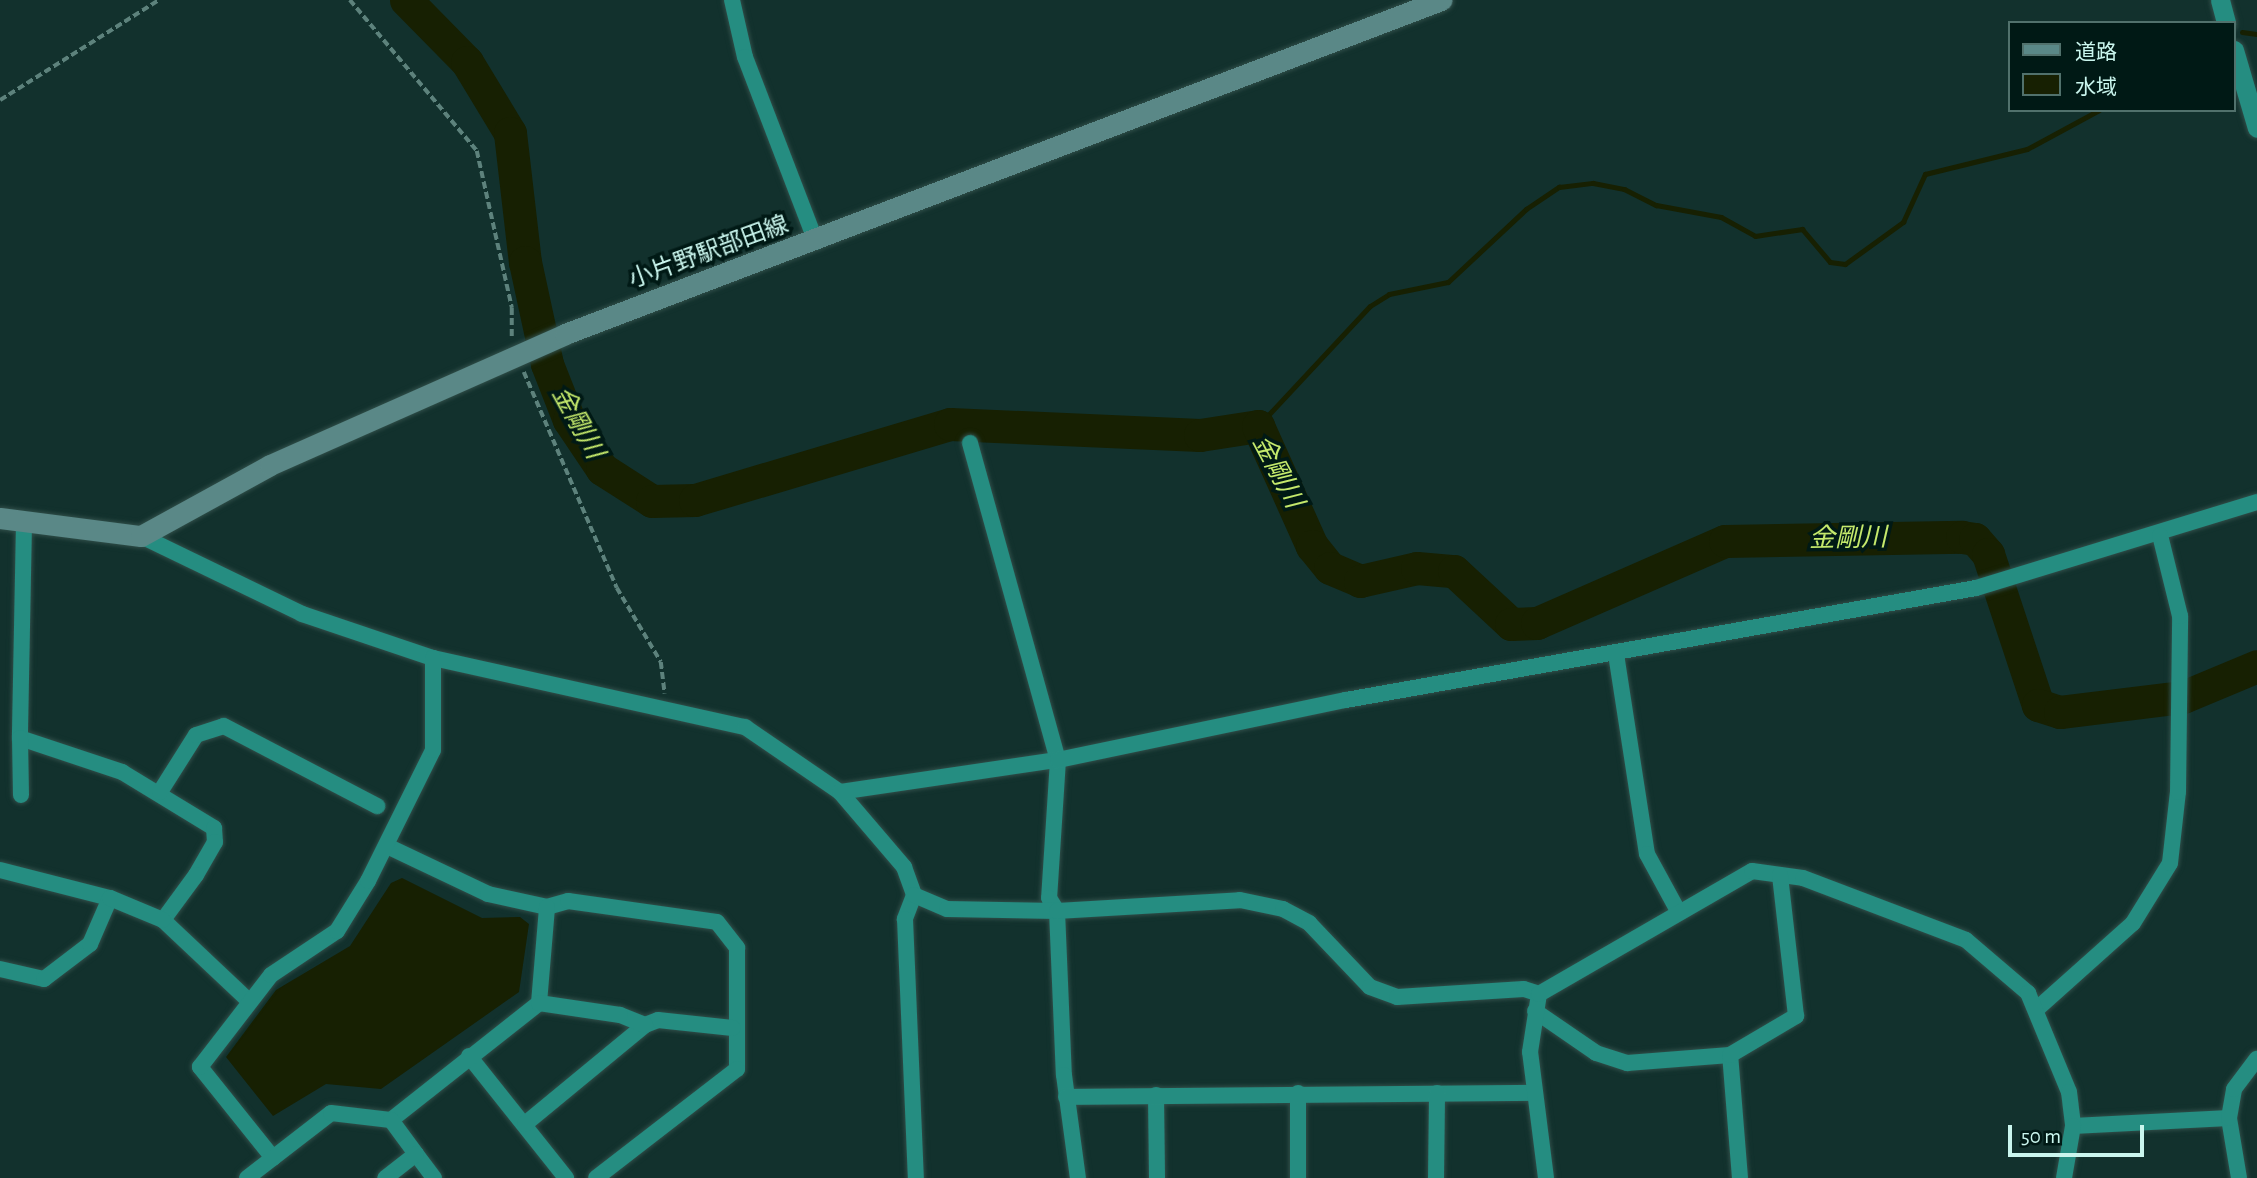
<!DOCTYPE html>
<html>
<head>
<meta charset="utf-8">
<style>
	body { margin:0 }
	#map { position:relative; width:2257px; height:1178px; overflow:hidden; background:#12312d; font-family:"Alegreya Sans","Noto Sans JP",sans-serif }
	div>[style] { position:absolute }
	.water>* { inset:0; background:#172002 }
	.stream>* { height:5px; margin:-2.5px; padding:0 2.5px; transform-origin:2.5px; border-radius:2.5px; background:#172002 }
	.river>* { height:33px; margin:-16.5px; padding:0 16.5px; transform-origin:16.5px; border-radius:16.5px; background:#172002 }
	.path>* { height:3.5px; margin-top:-1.75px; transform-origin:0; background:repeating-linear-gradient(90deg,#5d827c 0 7px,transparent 0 10.5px) }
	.roads { filter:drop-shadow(0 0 2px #304e49) drop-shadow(0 0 2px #304e49) }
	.minor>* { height:16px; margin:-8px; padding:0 8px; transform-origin:8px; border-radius:8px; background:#258d81 }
	.tertiary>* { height:19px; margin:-9.5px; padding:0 9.5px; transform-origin:9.5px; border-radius:9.5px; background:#258d81 }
	.secondary>* { height:21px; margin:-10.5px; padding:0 10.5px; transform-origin:10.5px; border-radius:10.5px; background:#5a8887 }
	span { translate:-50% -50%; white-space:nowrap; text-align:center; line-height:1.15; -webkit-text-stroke:7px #001915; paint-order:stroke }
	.street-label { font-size:24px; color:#caf6ee }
	.water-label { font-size:26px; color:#c5ea6c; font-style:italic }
	.legend { position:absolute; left:2008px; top:21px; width:228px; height:91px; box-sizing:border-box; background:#001915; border:2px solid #51716c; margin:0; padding:9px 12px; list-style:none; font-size:21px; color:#caf6ee }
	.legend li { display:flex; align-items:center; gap:14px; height:35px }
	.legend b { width:35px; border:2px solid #51716c }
	.scale { position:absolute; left:2008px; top:1125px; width:136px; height:32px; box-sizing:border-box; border:4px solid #caf6ee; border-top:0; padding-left:9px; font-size:21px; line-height:24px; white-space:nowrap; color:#caf6ee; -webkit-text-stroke:5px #001915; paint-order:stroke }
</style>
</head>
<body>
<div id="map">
	<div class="water">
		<div style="clip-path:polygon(402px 878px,482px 918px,520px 917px,529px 924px,519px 992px,381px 1089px,326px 1084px,273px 1116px,226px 1057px,276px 990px,350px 946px,391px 883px)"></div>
	</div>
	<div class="stream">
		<div style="left:2242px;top:32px;width:15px;rotate:8deg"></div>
		<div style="left:1258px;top:426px;width:164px;rotate:-47deg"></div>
		<div style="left:1370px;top:306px;width:22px;rotate:-32deg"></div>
		<div style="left:1389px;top:294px;width:60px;rotate:-11.5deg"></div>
		<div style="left:1448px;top:282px;width:107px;rotate:-43.1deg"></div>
		<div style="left:1526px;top:209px;width:40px;rotate:-34deg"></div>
		<div style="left:1559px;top:187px;width:34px;rotate:-7deg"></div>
		<div style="left:1593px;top:183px;width:32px;rotate:11deg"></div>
		<div style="left:1624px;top:189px;width:36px;rotate:27deg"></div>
		<div style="left:1656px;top:205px;width:66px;rotate:10.5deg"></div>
		<div style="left:1721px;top:217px;width:39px;rotate:29deg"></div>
		<div style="left:1755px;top:236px;width:48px;rotate:-8.5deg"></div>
		<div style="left:1802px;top:229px;width:43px;rotate:49.7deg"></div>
		<div style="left:1830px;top:262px;width:15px;rotate:8deg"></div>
		<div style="left:1845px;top:264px;width:72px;rotate:-35.9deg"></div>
		<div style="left:1903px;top:222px;width:53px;rotate:-65.4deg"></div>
		<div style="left:1925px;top:174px;width:105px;rotate:-13.8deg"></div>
		<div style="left:2027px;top:149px;width:82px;rotate:-28.4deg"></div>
	</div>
	<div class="river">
		<div style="left:406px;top:0;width:87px;rotate:45.5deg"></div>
		<div style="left:467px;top:62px;width:83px;rotate:58.8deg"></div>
		<div style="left:510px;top:133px;width:130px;rotate:83.4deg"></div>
		<div style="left:525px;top:262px;width:104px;rotate:77.8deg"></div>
		<div style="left:547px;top:364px;width:60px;rotate:68.6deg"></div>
		<div style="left:569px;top:420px;width:59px;rotate:56deg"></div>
		<div style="left:602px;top:469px;width:59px;rotate:32.6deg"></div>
		<div style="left:652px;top:501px;width:43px;rotate:-1.3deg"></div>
		<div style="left:695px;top:500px;width:266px;rotate:-16.6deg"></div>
		<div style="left:950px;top:424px;width:250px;rotate:2.5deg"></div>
		<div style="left:1200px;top:435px;width:59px;rotate:-8.8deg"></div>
		<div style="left:1258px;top:426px;width:132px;rotate:65.8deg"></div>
		<div style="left:1312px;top:546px;width:28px;rotate:51deg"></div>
		<div style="left:1330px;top:568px;width:33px;rotate:23deg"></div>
		<div style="left:1360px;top:581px;width:58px;rotate:-12.8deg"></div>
		<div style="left:1417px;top:568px;width:37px;rotate:5deg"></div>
		<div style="left:1454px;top:571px;width:78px;rotate:42.9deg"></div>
		<div style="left:1511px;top:624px;width:26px;rotate:-2deg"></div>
		<div style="left:1537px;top:623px;width:205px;rotate:-23.6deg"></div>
		<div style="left:1725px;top:541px;width:237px;rotate:-1deg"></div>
		<div style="left:1962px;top:537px;width:13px;rotate:9deg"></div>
		<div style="left:1975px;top:539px;width:20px;rotate:49deg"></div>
		<div style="left:1988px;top:554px;width:159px;rotate:71.7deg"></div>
		<div style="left:2038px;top:705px;width:23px;rotate:18deg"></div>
		<div style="left:2060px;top:712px;width:124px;rotate:-7deg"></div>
		<div style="left:2183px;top:697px;width:80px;rotate:-22.7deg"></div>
	</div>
	<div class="path">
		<div style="left:350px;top:0;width:197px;rotate:49.9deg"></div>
		<div style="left:477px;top:151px;width:161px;rotate:77.4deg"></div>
		<div style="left:512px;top:308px;width:31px;rotate:90deg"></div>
		<div style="left:0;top:100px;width:188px;rotate:-32.2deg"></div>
		<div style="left:524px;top:372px;width:235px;rotate:66.7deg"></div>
		<div style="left:617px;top:588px;width:86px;rotate:59.3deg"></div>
		<div style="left:661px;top:662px;width:32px;rotate:83deg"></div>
	</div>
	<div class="roads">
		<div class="minor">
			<div style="left:732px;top:0;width:58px;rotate:77.2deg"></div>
			<div style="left:745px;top:57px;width:198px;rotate:69deg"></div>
			<div style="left:970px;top:443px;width:329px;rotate:74.5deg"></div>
			<div style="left:1058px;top:760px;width:138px;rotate:93.7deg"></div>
			<div style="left:1049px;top:898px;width:15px;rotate:58deg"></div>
			<div style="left:1057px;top:911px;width:164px;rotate:87.6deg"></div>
			<div style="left:1064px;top:1075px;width:104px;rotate:82.3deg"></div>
			<div style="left:24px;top:523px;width:215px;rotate:91.1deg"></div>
			<div style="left:20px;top:738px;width:108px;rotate:18.4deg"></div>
			<div style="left:122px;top:772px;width:108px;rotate:31.3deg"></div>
			<div style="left:214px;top:828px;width:14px;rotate:86deg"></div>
			<div style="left:215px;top:842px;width:38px;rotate:120deg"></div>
			<div style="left:196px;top:875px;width:56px;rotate:126.3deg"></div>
			<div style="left:163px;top:920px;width:117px;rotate:43.3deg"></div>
			<div style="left:141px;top:536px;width:179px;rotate:25.8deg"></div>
			<div style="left:302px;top:614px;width:138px;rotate:18.6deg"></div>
			<div style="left:433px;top:658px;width:320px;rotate:12.5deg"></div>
			<div style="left:745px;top:727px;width:115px;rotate:34.4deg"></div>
			<div style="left:840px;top:792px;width:99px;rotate:49.5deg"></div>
			<div style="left:904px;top:867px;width:30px;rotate:70deg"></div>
			<div style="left:914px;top:895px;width:26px;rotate:111deg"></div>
			<div style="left:905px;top:919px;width:259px;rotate:87.6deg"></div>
			<div style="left:1616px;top:654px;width:202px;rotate:81.2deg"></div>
			<div style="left:1647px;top:854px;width:63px;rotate:61.4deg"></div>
			<div style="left:20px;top:738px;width:57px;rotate:89deg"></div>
			<div style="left:160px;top:792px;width:67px;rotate:-57.7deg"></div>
			<div style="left:196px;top:735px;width:29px;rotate:-18deg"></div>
			<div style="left:224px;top:726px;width:173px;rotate:27.6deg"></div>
			<div style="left:840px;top:792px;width:220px;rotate:-8.4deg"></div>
			<div style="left:1058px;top:760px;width:294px;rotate:-11.8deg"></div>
			<div style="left:1346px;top:700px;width:640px;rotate:-10.08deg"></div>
			<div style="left:1976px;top:588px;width:294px;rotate:-17deg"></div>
			<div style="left:387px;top:846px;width:112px;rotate:25.4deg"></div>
			<div style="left:488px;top:894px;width:60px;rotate:12.4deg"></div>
			<div style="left:547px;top:907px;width:22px;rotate:-16deg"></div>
			<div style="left:568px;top:901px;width:150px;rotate:8deg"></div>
			<div style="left:717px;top:922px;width:33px;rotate:52deg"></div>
			<div style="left:737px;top:948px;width:121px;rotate:90deg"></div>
			<div style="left:737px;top:1069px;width:178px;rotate:142.3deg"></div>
			<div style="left:0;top:870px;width:114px;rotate:14.3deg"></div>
			<div style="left:914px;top:895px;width:36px;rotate:23deg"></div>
			<div style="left:947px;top:909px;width:110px;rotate:1deg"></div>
			<div style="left:1057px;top:911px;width:183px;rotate:-3.4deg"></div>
			<div style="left:1240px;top:900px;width:44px;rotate:11.8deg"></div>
			<div style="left:1283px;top:909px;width:30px;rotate:28deg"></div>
			<div style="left:1309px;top:923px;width:88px;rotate:46.4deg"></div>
			<div style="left:1370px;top:987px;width:29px;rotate:20deg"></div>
			<div style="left:1397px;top:997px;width:127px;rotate:-3.6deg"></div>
			<div style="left:1524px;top:989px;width:16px;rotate:18deg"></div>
			<div style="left:0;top:969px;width:45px;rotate:12.8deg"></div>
			<div style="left:44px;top:979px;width:58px;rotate:-37.3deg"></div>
			<div style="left:90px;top:944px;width:50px;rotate:-66.5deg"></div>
			<div style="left:110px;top:898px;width:57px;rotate:22.5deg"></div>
			<div style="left:2038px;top:1008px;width:127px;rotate:-41.8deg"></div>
			<div style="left:2133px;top:923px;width:70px;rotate:-58.3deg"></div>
			<div style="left:2170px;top:863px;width:71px;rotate:-83.6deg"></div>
			<div style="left:2178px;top:792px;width:176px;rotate:-89.3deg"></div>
			<div style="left:2180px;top:616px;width:83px;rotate:-103.9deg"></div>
			<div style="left:1535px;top:1011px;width:74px;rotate:34.5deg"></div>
			<div style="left:1596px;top:1053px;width:33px;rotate:18deg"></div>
			<div style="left:1627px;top:1063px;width:103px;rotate:-4.4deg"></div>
			<div style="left:645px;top:1025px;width:14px;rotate:-21deg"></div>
			<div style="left:658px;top:1020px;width:75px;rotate:6.1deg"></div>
			<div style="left:469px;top:1056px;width:156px;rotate:51.5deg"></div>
			<div style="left:1298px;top:1093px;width:85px;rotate:90deg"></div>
			<div style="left:1156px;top:1095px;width:83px;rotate:89.3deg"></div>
			<div style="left:1066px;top:1097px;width:469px;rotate:-0.5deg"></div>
			<div style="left:391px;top:1120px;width:189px;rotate:-38.3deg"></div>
			<div style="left:539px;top:1003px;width:96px;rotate:-85.2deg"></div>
			<div style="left:525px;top:1124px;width:156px;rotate:-39.5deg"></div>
			<div style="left:645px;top:1025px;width:27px;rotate:-158deg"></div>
			<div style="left:620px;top:1015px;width:82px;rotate:-171.6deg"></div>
			<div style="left:2073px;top:1126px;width:156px;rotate:-2.9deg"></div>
			<div style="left:416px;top:1154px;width:30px;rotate:53deg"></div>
			<div style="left:273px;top:1158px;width:117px;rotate:-128.7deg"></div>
			<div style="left:200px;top:1067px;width:116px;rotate:-52.3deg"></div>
			<div style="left:271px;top:975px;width:79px;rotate:-33.7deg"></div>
			<div style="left:337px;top:931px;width:59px;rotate:-58.2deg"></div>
			<div style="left:368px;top:881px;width:146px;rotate:-63.6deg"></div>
			<div style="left:433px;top:750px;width:92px;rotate:-90deg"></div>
			<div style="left:247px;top:1178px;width:106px;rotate:-37.7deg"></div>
			<div style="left:331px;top:1113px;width:60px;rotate:6.7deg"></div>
			<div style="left:391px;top:1120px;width:42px;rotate:53.7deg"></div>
			<div style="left:416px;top:1154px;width:39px;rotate:142deg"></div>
			<div style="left:1436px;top:1178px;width:85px;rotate:-89.3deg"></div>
			<div style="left:1546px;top:1178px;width:127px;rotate:-97.2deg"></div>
			<div style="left:1530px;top:1052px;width:59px;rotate:-81.2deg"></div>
			<div style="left:1539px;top:994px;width:246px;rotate:-30deg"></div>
			<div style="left:1752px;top:871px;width:51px;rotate:7.8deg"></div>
			<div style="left:1803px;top:878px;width:174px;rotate:20.8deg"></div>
			<div style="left:1966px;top:940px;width:82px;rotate:40.5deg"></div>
			<div style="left:2028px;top:993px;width:107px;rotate:67.5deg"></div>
			<div style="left:2069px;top:1092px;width:34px;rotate:83deg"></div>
			<div style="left:2073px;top:1126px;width:53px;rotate:99.8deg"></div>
			<div style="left:1740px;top:1178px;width:123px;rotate:-94.6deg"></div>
			<div style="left:1730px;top:1055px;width:77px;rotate:-30.6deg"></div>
			<div style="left:1796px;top:1016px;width:142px;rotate:-96.5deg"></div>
			<div style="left:2239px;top:1178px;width:61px;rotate:-99.5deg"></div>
			<div style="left:2229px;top:1118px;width:29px;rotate:-80deg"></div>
			<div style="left:2234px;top:1089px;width:38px;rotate:-53deg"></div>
		</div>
		<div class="tertiary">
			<div style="left:2220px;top:0;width:24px;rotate:75deg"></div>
			<div style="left:2234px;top:50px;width:81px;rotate:73.6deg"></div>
		</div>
		<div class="secondary">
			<div style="left:0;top:518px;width:142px;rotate:7.3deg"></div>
			<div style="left:141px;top:536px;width:147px;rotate:-28.8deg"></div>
			<div style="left:270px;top:465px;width:323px;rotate:-23.9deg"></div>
			<div style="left:565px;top:334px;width:938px;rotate:-20.87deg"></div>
		</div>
	</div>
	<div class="street-label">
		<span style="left:709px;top:253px;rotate:-20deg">小片野駅部田線</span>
	</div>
	<div class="water-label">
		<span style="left:577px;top:423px;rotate:61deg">金剛川</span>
		<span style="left:1277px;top:472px;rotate:62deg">金剛川</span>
		<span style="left:1848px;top:539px;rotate:-1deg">金剛川</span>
	</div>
	<ul class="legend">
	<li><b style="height:9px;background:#5a8887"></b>道路</li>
	<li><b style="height:19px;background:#172002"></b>水域</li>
	</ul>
	<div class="scale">50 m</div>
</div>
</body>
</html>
